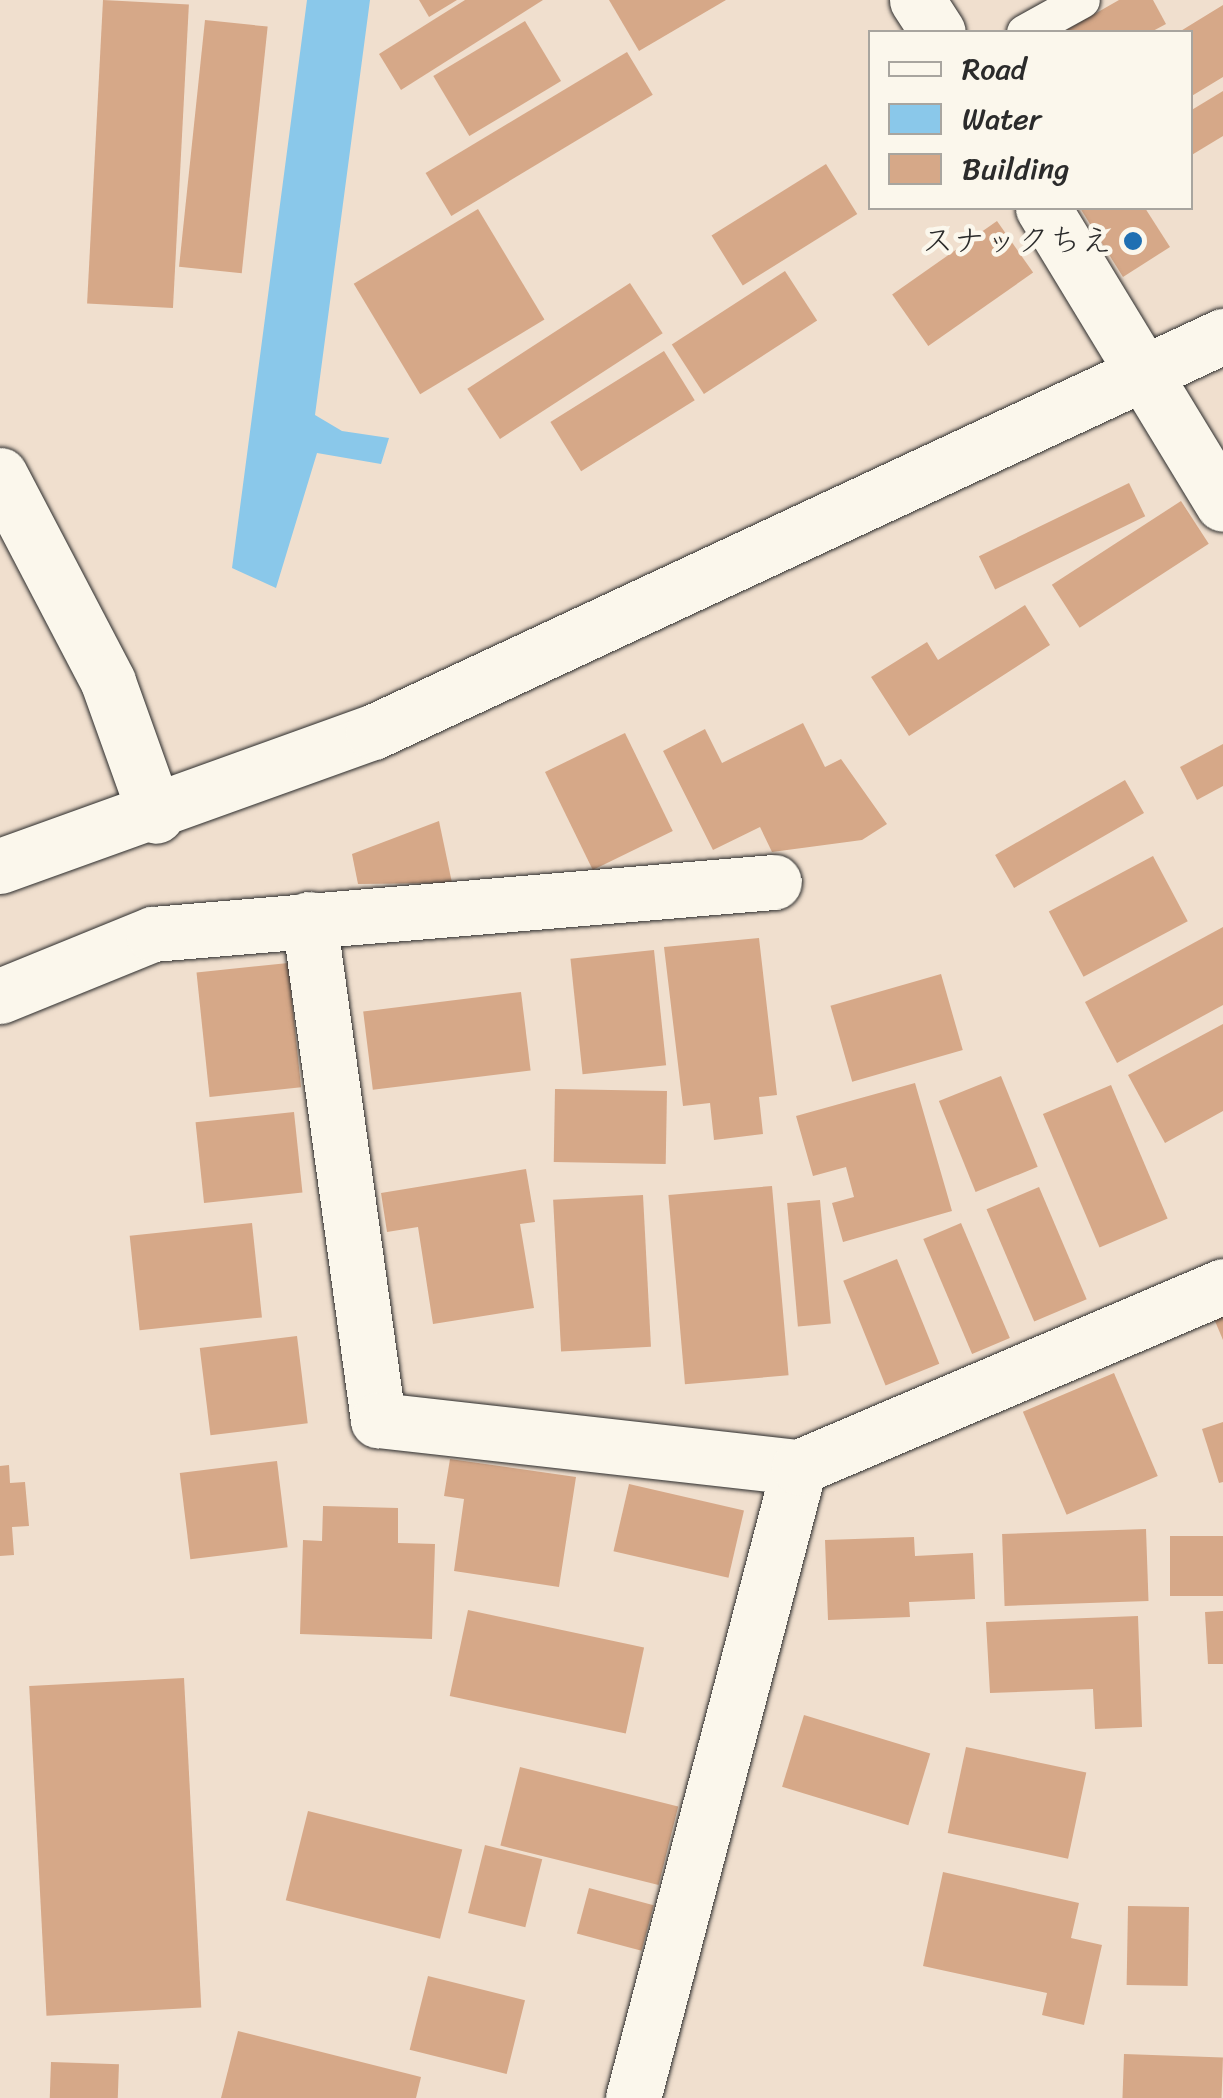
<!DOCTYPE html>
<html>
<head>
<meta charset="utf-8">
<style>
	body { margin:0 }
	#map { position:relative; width:1223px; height:2098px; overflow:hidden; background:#f0dfce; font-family:Sriracha,"Klee One",sans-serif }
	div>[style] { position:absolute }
	.water>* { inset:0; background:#8ac8ea }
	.building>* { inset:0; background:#d6a888; transform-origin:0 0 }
	.roads { filter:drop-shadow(0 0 2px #2b2b2b) drop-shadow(0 0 2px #2b2b2b) }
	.lane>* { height:35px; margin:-17.5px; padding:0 17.5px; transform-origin:17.5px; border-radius:17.5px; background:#fbf7ec }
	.street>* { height:55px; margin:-27.5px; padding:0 27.5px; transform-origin:27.5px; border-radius:27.5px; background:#fbf7ec }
	.secondary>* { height:55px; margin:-27.5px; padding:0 27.5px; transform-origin:27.5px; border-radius:27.5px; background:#fbf7ec }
	.dots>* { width:28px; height:28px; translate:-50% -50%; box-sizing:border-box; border:5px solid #fbf7ec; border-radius:50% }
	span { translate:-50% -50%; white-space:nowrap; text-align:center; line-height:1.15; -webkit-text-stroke:9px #fbf7ec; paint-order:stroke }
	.poi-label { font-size:32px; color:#2b2b2b }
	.right { translate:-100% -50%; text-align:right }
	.legend { position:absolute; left:868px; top:30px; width:325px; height:180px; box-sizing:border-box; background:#fbf7ec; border:2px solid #a8a59f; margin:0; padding:12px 18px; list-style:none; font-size:30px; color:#2b2b2b }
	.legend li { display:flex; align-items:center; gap:20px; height:50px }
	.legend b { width:50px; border:2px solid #a8a59f }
</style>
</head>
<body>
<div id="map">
	<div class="water">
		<div style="clip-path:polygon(307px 0,370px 0,315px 415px,342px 431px,389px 438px,381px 464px,317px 453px,276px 588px,232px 568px)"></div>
	</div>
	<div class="building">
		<div style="left:103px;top:0;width:86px;height:304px;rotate:3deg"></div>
		<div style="clip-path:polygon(419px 0,457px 0,429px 17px)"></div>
		<div style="clip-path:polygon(465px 0,543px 0,401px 90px,379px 54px)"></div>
		<div style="clip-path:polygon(609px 0,726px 0,639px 51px)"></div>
		<div style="clip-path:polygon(1119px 0,1153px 0,1166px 24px,1151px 32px,1063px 32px)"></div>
		<div style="clip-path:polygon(1223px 5px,1223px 77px,1190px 97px,1190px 32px,1179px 32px)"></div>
		<div style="left:205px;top:20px;width:63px;height:248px;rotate:6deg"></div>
		<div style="left:525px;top:21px;width:70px;height:107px;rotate:59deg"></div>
		<div style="left:627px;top:52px;width:50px;height:235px;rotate:59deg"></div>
		<div style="clip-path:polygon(1223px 91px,1223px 136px,1190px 156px,1190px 111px)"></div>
		<div style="left:826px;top:164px;width:59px;height:135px;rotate:58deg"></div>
		<div style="clip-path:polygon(1080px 208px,1145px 208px,1170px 247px,1123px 277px)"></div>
		<div style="left:478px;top:209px;width:129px;height:145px;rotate:59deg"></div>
		<div style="left:997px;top:221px;width:63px;height:128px;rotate:55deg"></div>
		<div style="left:785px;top:271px;width:59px;height:135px;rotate:57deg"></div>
		<div style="left:630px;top:283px;width:60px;height:194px;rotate:57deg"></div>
		<div style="left:664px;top:351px;width:58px;height:134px;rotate:58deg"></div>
		<div style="left:1129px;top:483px;width:37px;height:167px;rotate:64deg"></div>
		<div style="left:1181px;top:501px;width:51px;height:154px;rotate:57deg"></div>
		<div style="clip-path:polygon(1025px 605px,1050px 645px,909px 736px,871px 677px,927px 642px,938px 660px)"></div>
		<div style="clip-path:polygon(803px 723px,825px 767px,841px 759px,887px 824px,862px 840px,772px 852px,760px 827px,713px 850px,663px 751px,705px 729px,722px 763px)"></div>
		<div style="left:625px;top:733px;width:109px;height:89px;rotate:64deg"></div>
		<div style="clip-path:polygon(1223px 744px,1223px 786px,1197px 800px,1180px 767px)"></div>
		<div style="left:1125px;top:780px;width:38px;height:150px;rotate:60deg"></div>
		<div style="clip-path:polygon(439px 821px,452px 883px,358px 884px,352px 854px)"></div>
		<div style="left:1153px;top:856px;width:74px;height:118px;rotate:62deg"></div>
		<div style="clip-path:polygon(1223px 927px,1223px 1005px,1117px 1063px,1085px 1002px)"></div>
		<div style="clip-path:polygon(759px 938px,777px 1095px,759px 1097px,763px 1134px,714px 1140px,710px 1103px,683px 1106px,664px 947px)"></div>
		<div style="left:654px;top:950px;width:116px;height:84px;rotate:84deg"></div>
		<div style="left:288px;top:963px;width:125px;height:92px;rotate:84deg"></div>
		<div style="left:941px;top:974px;width:79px;height:115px;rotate:74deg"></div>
		<div style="left:521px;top:992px;width:79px;height:159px;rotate:83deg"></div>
		<div style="clip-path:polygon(1223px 1024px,1223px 1111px,1165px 1143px,1128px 1075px)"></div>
		<div style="left:1001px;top:1076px;width:98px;height:67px;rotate:68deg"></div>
		<div style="clip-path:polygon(915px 1083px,952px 1211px,843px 1242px,832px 1203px,854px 1197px,846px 1167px,813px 1176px,796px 1116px)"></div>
		<div style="left:1111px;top:1085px;width:145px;height:74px;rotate:67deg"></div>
		<div style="left:555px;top:1089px;width:112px;height:73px;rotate:1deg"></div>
		<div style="left:294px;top:1112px;width:81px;height:99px;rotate:84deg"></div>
		<div style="clip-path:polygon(526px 1169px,535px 1222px,520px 1224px,534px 1308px,433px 1324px,418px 1227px,387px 1232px,381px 1193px)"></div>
		<div style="left:772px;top:1186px;width:190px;height:104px;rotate:85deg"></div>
		<div style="left:1039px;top:1187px;width:122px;height:57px;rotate:67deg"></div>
		<div style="left:643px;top:1195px;width:152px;height:90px;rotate:87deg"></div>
		<div style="left:820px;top:1200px;width:124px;height:33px;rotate:85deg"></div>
		<div style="left:252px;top:1223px;width:95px;height:123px;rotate:84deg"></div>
		<div style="left:961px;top:1223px;width:125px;height:41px;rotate:67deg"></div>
		<div style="left:897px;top:1259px;width:113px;height:58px;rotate:68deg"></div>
		<div style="clip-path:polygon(1223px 1309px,1223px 1340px,1212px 1314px)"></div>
		<div style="left:297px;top:1336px;width:88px;height:98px;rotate:83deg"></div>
		<div style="left:1114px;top:1373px;width:112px;height:99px;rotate:67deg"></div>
		<div style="clip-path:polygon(1223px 1422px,1223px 1482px,1219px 1483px,1202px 1429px)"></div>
		<div style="clip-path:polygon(450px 1459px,576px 1477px,559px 1587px,454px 1571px,464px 1499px,444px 1496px)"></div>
		<div style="left:277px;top:1461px;width:87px;height:98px;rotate:83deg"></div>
		<div style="clip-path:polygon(9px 1465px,10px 1483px,25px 1482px,29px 1526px,12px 1527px,14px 1555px,0 1556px,0 1466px)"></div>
		<div style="left:629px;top:1484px;width:118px;height:69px;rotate:13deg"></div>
		<div style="clip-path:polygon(323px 1506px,398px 1508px,398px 1543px,435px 1544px,432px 1639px,300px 1634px,303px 1540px,322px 1541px)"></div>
		<div style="left:1146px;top:1529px;width:72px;height:144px;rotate:88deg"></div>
		<div style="left:1223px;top:1536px;width:60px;height:53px;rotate:90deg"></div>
		<div style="clip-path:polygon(914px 1537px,915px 1556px,973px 1553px,975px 1599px,909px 1602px,910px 1617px,828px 1620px,825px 1540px)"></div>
		<div style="left:468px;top:1610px;width:180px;height:88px;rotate:12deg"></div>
		<div style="clip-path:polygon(1223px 1611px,1223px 1664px,1208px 1664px,1205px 1612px)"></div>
		<div style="clip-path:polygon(1138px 1616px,1142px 1727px,1095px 1729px,1093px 1689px,990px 1693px,986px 1622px)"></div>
		<div style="left:184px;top:1678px;width:330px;height:155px;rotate:87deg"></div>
		<div style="left:804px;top:1715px;width:132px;height:75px;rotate:17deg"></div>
		<div style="left:966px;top:1747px;width:123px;height:88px;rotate:12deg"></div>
		<div style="left:520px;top:1767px;width:163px;height:81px;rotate:14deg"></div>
		<div style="left:308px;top:1811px;width:159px;height:92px;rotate:14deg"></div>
		<div style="left:485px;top:1845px;width:59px;height:70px;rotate:14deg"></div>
		<div style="clip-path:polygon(943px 1872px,1079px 1903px,1071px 1938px,1102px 1945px,1084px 2025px,1042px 2015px,1047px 1993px,923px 1966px)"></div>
		<div style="left:589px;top:1888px;width:67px;height:47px;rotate:15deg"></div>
		<div style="left:1128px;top:1906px;width:61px;height:79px;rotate:1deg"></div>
		<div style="left:428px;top:1976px;width:100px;height:76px;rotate:14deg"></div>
		<div style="clip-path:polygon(238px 2031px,421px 2077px,416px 2098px,221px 2098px)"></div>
		<div style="left:1124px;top:2054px;width:99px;height:44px;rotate:2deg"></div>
		<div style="left:51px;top:2062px;width:68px;height:36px;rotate:2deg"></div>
	</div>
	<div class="roads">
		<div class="lane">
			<div style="left:1024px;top:32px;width:66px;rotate:-28.9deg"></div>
		</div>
		<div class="street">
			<div style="left:917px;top:0;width:38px;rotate:57deg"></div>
			<div style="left:1043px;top:208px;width:346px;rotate:58.7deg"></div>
			<div style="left:309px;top:919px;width:506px;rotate:82.16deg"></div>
			<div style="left:378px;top:1420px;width:424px;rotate:6.4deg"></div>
			<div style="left:0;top:996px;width:165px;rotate:-22.1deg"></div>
			<div style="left:153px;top:934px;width:623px;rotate:-4.79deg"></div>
			<div style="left:633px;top:2098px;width:652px;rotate:-75.26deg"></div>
			<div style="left:799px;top:1467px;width:461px;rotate:-23.1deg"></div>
		</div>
		<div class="secondary">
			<div style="left:0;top:475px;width:233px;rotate:62.4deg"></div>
			<div style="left:108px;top:682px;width:142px;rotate:70.3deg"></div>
			<div style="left:0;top:866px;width:396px;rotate:-19.8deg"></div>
			<div style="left:373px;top:732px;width:938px;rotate:-24.98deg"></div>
		</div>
	</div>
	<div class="dots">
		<div style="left:1133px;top:241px;background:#1f6fb2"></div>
	</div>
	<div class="poi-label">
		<span class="right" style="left:1113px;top:241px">スナックちえ</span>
	</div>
	<ul class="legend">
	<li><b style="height:12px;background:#fbf7ec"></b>Road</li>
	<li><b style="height:28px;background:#8ac8ea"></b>Water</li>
	<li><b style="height:28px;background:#d6a888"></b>Building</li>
	</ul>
</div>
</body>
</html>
